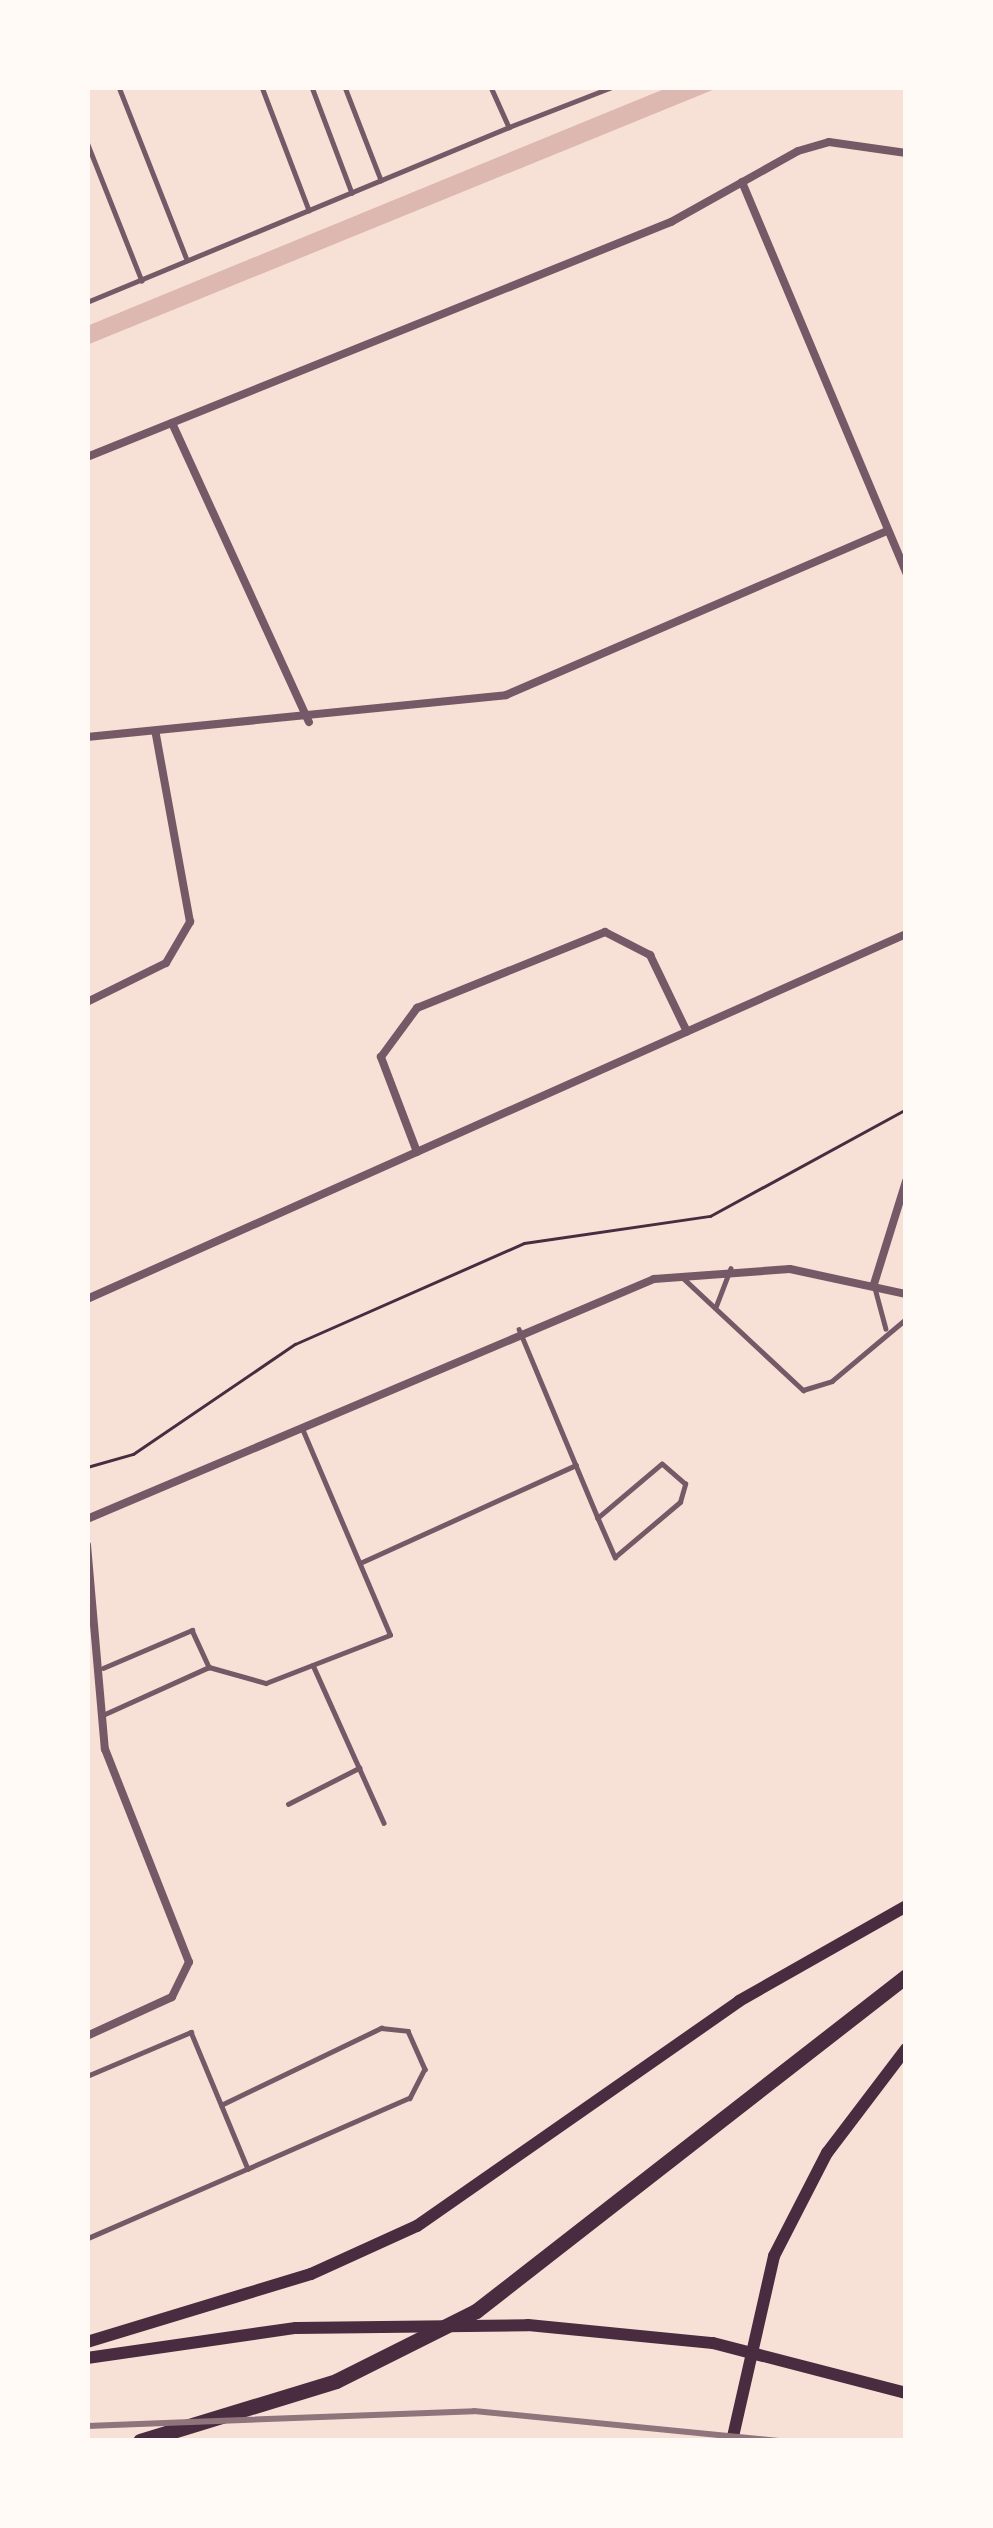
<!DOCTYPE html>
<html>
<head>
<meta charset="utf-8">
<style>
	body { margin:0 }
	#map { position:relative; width:993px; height:2528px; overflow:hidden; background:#f7e1d7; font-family:Merriweather,serif }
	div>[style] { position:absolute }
	.water>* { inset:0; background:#dcb8b0 }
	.path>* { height:3px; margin:-1.5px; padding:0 1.5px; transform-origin:1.5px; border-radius:1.5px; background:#4a2c40 }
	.service>* { height:4.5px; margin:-2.25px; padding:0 2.25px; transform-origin:2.25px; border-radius:2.25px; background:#755966 }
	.minor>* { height:8px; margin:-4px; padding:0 4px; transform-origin:4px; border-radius:4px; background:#755966 }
	.primary>* { height:12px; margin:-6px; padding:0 6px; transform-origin:6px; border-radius:6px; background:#4a2c40 }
	.motorway>* { height:15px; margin:-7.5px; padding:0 7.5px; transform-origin:7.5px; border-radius:7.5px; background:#4a2c40 }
	.rail>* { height:6px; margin:-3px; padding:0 3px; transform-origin:3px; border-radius:3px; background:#8f747c }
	span { translate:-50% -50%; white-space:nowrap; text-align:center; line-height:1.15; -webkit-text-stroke:9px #fffaf5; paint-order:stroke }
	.frame { position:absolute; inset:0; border:90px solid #fffaf5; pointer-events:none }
</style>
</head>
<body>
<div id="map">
	<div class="water">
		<div style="clip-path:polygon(669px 87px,720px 87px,87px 345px,87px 326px)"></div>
	</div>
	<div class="path">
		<div style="left:87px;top:1467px;width:48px;rotate:-15.8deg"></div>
		<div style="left:133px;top:1454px;width:196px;rotate:-34.2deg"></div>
		<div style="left:295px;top:1344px;width:250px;rotate:-23.8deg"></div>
		<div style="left:524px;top:1243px;width:188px;rotate:-8.3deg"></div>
		<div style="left:710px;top:1216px;width:223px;rotate:-28.6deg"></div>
	</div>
	<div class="service">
		<div style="left:119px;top:87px;width:186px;rotate:68.5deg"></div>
		<div style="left:262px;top:87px;width:132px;rotate:69.1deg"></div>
		<div style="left:312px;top:87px;width:113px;rotate:69.3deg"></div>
		<div style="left:345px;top:87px;width:100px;rotate:68.8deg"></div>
		<div style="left:491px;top:87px;width:44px;rotate:65.8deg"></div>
		<div style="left:509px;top:127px;width:110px;rotate:-21.2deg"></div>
		<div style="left:87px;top:142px;width:149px;rotate:68.4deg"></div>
		<div style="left:87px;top:302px;width:457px;rotate:-22.5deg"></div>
		<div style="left:682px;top:1277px;width:166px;rotate:43deg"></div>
		<div style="left:803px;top:1390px;width:30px;rotate:-17deg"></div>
		<div style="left:832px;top:1381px;width:97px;rotate:-40deg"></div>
		<div style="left:875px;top:1288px;width:42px;rotate:75deg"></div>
		<div style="left:716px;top:1306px;width:40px;rotate:-69deg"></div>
		<div style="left:519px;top:1329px;width:205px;rotate:67.3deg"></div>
		<div style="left:598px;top:1518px;width:43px;rotate:66.4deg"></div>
		<div style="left:615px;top:1557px;width:85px;rotate:-40.2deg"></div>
		<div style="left:680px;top:1502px;width:19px;rotate:-74deg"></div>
		<div style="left:685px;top:1484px;width:30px;rotate:-139deg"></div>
		<div style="left:662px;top:1464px;width:84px;rotate:139.8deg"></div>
		<div style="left:360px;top:1563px;width:237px;rotate:-24.4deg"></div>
		<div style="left:313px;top:1665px;width:173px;rotate:65.8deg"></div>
		<div style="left:103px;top:1668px;width:97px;rotate:-23.1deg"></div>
		<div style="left:192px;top:1630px;width:41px;rotate:65.3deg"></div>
		<div style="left:105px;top:1714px;width:114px;rotate:-24.3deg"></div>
		<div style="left:209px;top:1667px;width:59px;rotate:15.7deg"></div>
		<div style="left:266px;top:1683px;width:133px;rotate:-21.2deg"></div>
		<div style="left:390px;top:1635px;width:222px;rotate:-113.1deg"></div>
		<div style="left:288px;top:1804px;width:80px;rotate:-26.9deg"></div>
		<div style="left:87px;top:2076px;width:113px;rotate:-22.9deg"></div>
		<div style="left:191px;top:2032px;width:148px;rotate:67.4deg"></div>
		<div style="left:248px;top:2169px;width:176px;rotate:156.5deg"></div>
		<div style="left:221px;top:2105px;width:178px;rotate:-25.7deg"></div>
		<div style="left:381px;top:2028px;width:27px;rotate:6deg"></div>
		<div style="left:408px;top:2031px;width:42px;rotate:65.9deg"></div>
		<div style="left:425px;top:2069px;width:33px;rotate:117deg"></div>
		<div style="left:410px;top:2098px;width:177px;rotate:156.3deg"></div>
	</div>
	<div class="minor">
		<div style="left:742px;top:182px;width:424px;rotate:67.2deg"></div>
		<div style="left:172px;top:423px;width:329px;rotate:65.4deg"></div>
		<div style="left:87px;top:457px;width:630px;rotate:-21.92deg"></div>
		<div style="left:671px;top:222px;width:145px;rotate:-29.2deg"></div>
		<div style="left:798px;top:151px;width:32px;rotate:-16deg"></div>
		<div style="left:829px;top:142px;width:78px;rotate:8.1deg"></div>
		<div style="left:87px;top:737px;width:421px;rotate:-5.7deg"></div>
		<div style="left:506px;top:695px;width:415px;rotate:-23.3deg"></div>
		<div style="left:87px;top:1002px;width:88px;rotate:-26.3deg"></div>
		<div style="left:166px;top:963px;width:48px;rotate:-59.7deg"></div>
		<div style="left:190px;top:922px;width:191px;rotate:-100.3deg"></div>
		<div style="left:417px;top:1152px;width:102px;rotate:-110.8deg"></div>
		<div style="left:381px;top:1057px;width:61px;rotate:-53.7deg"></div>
		<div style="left:417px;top:1008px;width:203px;rotate:-22deg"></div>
		<div style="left:605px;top:932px;width:51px;rotate:27.1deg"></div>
		<div style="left:650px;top:955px;width:85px;rotate:64.3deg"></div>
		<div style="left:874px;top:1284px;width:108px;rotate:-72.7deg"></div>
		<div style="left:87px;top:1299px;width:897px;rotate:-24.02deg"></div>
		<div style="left:87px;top:1519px;width:616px;rotate:-22.94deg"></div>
		<div style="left:654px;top:1279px;width:136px;rotate:-4.2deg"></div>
		<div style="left:790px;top:1269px;width:119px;rotate:12.2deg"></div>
		<div style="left:87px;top:1545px;width:205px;rotate:85deg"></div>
		<div style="left:105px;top:1749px;width:229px;rotate:68.5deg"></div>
		<div style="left:189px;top:1962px;width:39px;rotate:116deg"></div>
		<div style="left:172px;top:1997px;width:94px;rotate:155.4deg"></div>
	</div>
	<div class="primary">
		<div style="left:87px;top:2342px;width:234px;rotate:-16.9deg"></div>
		<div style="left:311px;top:2274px;width:116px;rotate:-24.4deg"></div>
		<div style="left:417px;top:2226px;width:393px;rotate:-34.9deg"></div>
		<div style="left:739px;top:2001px;width:192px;rotate:-29.6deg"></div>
		<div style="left:87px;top:2358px;width:211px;rotate:-8.2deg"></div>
		<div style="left:296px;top:2328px;width:232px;rotate:-0.7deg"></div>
		<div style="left:528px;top:2325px;width:186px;rotate:5.6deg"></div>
		<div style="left:713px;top:2343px;width:199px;rotate:14.5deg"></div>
		<div style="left:732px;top:2441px;width:190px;rotate:-77.2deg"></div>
		<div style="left:774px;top:2256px;width:116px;rotate:-62.8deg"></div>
		<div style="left:827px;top:2153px;width:131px;rotate:-52.8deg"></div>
	</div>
	<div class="motorway">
		<div style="left:140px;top:2441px;width:205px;rotate:-17deg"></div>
		<div style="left:336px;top:2381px;width:157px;rotate:-26.6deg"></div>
		<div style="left:476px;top:2311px;width:545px;rotate:-37.92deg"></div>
	</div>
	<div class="rail">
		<div style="left:87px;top:2426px;width:387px;rotate:-2.2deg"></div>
		<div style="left:474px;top:2411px;width:309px;rotate:5.6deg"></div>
	</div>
	<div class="frame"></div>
</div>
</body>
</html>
